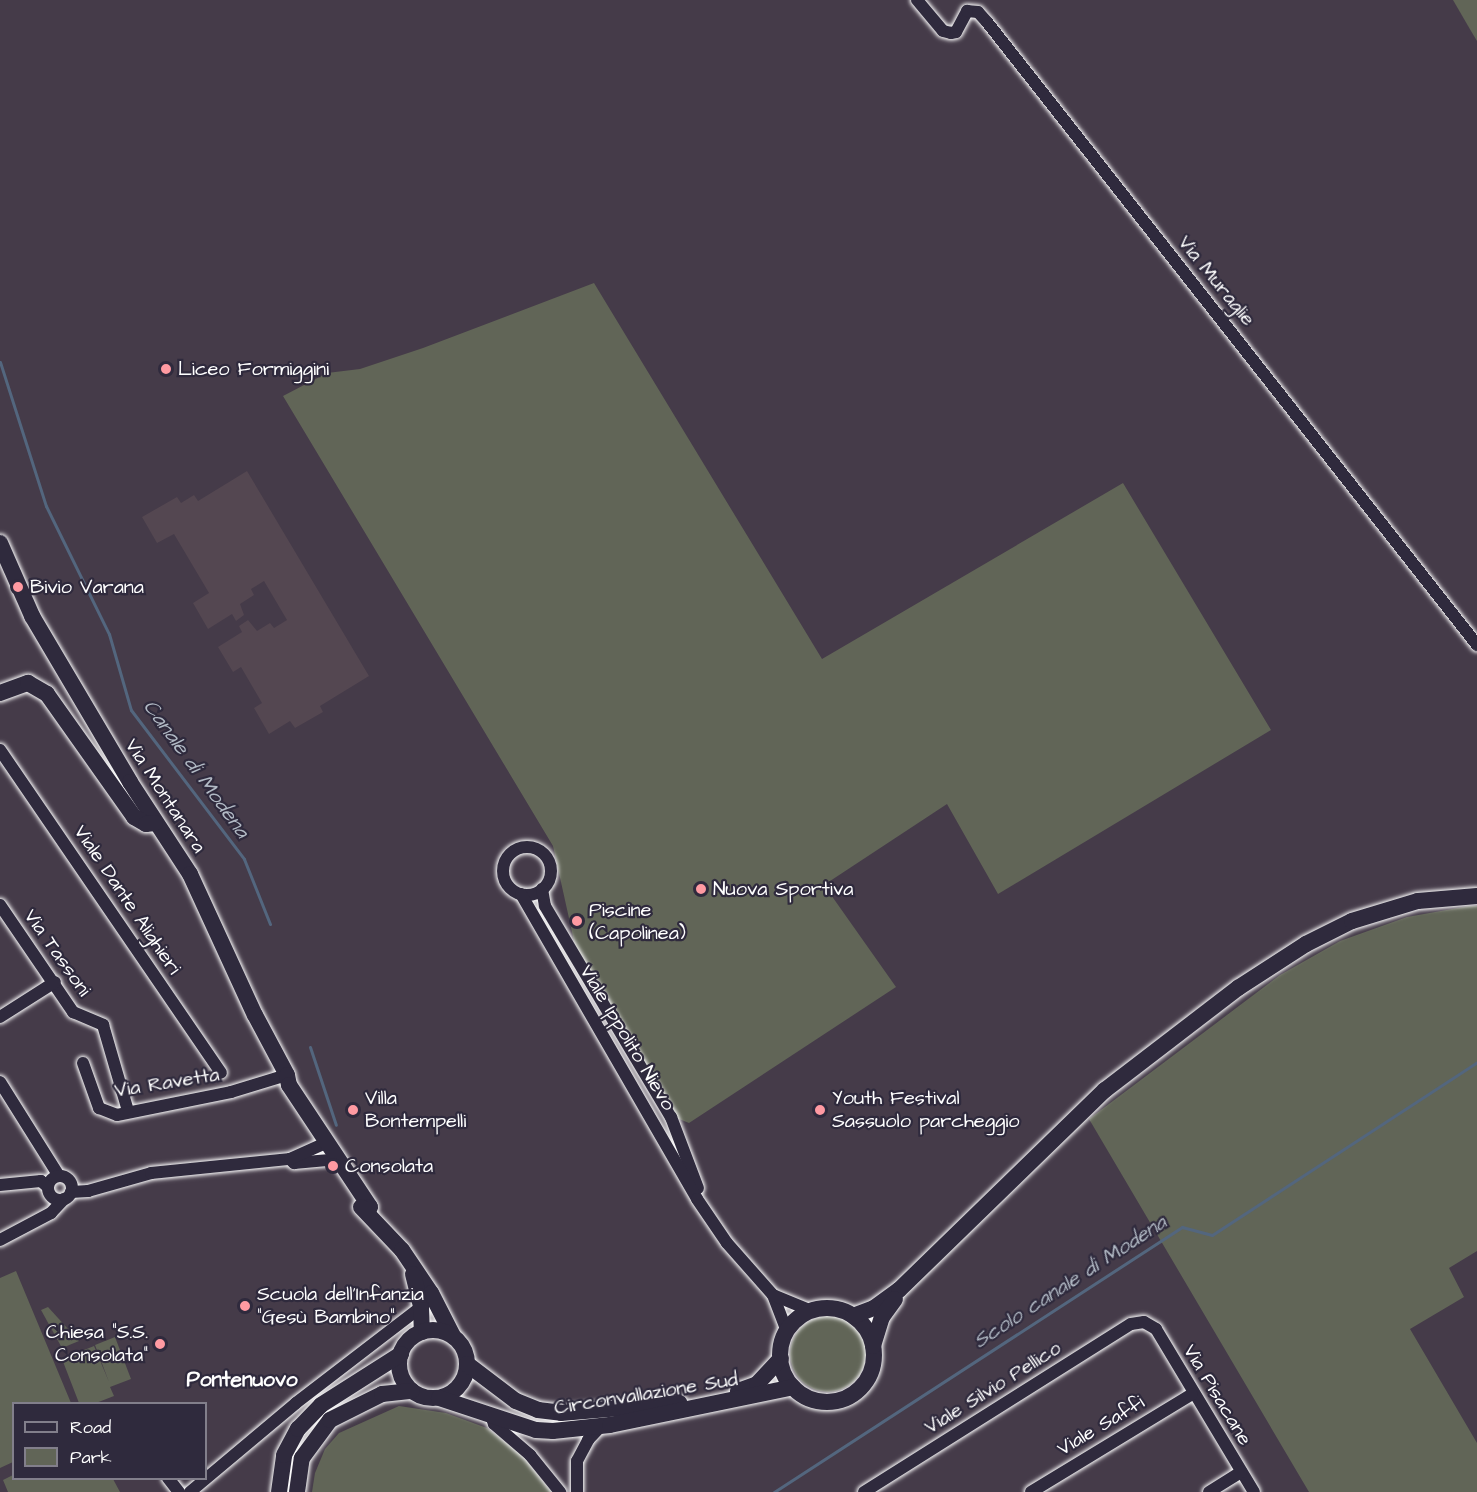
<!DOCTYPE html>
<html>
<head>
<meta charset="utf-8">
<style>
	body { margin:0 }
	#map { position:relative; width:1477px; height:1492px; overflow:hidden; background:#453b49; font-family:"Architects Daughter",sans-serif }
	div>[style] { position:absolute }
	.built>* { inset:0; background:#544751 }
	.green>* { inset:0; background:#616557 }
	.round { border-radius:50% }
	.stream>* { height:3px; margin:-1.5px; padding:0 1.5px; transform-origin:1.5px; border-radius:1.5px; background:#53667e }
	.roads { filter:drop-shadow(0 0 2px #fff) drop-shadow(0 0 2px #fff) }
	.street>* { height:12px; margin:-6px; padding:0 6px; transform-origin:6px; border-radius:6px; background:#2f2a3d }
	.street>.ring { margin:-6px; padding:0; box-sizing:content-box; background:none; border:12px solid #2f2a3d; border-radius:50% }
	.secondary>* { height:16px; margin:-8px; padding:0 8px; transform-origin:8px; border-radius:8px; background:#2f2a3d }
	.secondary>.ring { margin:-8px; padding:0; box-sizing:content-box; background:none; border:16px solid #2f2a3d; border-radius:50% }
	.dots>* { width:16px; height:16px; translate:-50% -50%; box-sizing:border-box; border:3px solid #2f2a3d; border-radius:50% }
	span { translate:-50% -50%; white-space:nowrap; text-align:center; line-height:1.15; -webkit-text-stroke:4.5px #2f2a3d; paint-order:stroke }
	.street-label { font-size:20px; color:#fff }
	.poi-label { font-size:20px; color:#fff }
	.left { translate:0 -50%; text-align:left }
	.right { translate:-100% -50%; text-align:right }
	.water-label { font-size:21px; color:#b2bac5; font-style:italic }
	.neighbourhood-label { font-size:21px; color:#fff; font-weight:700 }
	.legend { position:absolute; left:12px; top:1402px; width:195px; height:78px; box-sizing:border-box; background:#2f2a3d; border:2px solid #827f8b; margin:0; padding:8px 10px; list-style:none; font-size:18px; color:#fff }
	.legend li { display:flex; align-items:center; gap:12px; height:30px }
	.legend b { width:30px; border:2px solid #827f8b }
</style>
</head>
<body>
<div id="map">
	<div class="built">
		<div style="clip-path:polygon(247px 471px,369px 676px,320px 706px,323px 712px,295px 728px,290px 721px,269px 734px,254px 708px,262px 703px,241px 667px,233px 672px,218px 647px,242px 632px,239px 626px,248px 620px,257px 631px,270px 623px,274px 628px,287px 620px,264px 581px,251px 589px,254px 595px,240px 604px,244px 615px,236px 621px,232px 614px,208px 629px,193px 603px,209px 593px,174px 534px,157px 543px,142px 517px,177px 497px,181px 503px,194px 495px,198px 501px)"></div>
	</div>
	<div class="green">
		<div style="clip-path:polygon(1453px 0,1477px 0,1477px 41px,1471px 31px)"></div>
		<div style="clip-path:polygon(594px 283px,822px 659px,1123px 483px,1271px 730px,998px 894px,947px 804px,824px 885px,896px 987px,689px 1123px,664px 1113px,582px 977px,553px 846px,283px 396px,327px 373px,360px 369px,423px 348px)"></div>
		<div style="clip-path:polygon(1469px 906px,1477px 906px,1477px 1251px,1449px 1268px,1464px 1297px,1410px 1329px,1477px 1443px,1477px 1492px,1309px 1492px,1089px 1119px,1280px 975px,1340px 941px,1407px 917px)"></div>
		<div style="clip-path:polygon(16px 1271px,71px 1403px,14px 1404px,13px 1462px,0 1468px,0 1278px)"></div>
		<div style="clip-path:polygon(48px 1307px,79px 1341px,62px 1348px,41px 1310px)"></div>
		<div class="round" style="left:790px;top:1316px;width:76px;height:76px"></div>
		<div style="clip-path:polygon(115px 1337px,131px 1379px,110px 1387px,114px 1396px,96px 1403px,79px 1403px,62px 1359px,94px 1346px,109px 1382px,95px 1345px)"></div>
		<div style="clip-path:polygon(399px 1406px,446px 1413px,487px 1428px,523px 1456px,551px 1492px,312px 1492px,315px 1473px,325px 1449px,339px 1433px)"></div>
		<div style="clip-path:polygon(13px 1475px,14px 1478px,113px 1479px,120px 1492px,8px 1492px,3px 1480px)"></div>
	</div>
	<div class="stream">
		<div style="left:0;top:362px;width:151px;rotate:72.3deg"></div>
		<div style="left:46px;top:506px;width:143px;rotate:63.8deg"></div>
		<div style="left:109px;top:634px;width:79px;rotate:73.9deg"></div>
		<div style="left:131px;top:710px;width:187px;rotate:52.8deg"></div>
		<div style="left:244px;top:859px;width:70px;rotate:68.2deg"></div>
		<div style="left:310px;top:1047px;width:82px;rotate:71.6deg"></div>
		<div style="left:774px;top:1492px;width:487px;rotate:-33deg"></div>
		<div style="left:1182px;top:1227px;width:31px;rotate:15deg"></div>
		<div style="left:1212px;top:1235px;width:316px;rotate:-33.1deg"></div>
	</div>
	<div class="roads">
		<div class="street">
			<div style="left:917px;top:0;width:40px;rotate:50deg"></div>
			<div style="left:943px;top:31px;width:8px;rotate:14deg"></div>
			<div style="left:951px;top:33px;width:5px;rotate:-11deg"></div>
			<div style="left:956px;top:32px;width:24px;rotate:-62deg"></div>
			<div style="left:967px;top:11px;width:11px;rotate:5deg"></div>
			<div style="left:978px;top:12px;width:13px;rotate:48deg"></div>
			<div style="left:987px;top:22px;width:793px;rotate:51.81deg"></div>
			<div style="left:0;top:750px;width:391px;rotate:55.6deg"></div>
			<div class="ring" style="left:503px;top:847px;width:36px;height:36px"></div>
			<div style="left:542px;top:889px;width:17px;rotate:80deg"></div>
			<div style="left:545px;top:906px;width:246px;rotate:59.2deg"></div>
			<div style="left:671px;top:1117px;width:76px;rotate:69.2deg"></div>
			<div style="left:521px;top:894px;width:352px;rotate:60deg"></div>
			<div style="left:697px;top:1199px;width:53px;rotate:55.7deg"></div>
			<div style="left:727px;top:1243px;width:69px;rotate:48.5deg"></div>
			<div style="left:773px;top:1295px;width:40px;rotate:69deg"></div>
			<div style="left:0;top:905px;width:130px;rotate:55.7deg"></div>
			<div style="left:73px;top:1012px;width:33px;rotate:23deg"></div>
			<div style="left:103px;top:1025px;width:90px;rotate:73.8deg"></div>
			<div style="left:0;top:1017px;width:65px;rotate:-32.5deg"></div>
			<div style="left:83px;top:1063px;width:48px;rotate:70.4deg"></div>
			<div style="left:99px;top:1108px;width:19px;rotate:21deg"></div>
			<div style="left:117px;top:1115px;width:116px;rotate:-11.4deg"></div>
			<div style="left:231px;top:1092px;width:59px;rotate:-16.9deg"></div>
			<div style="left:0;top:1082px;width:111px;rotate:57.9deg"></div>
			<div style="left:290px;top:1159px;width:6px;rotate:45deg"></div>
			<div style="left:294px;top:1163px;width:36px;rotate:-5deg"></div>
			<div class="ring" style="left:48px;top:1176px;width:12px;height:12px"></div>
			<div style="left:0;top:1185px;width:41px;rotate:-5.6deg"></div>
			<div style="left:41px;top:1181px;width:9px;rotate:41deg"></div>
			<div style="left:71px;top:1192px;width:17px;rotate:-3deg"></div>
			<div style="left:88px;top:1191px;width:66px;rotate:-15.9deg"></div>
			<div style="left:151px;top:1173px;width:140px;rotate:-5.8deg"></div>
			<div style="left:290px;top:1159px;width:42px;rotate:-24.1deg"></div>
			<div style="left:0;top:1240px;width:58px;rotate:-27.9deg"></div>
			<div style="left:51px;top:1213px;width:19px;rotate:-47deg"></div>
			<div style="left:773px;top:1295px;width:42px;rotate:22.3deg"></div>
			<div style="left:491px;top:1415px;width:9px;rotate:72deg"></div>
			<div style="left:494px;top:1424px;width:48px;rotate:40.7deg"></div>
			<div style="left:530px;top:1455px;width:48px;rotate:51deg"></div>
			<div style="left:168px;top:1478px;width:18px;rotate:52deg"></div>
			<div style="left:190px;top:1492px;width:138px;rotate:-40deg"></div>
			<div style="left:296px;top:1403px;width:158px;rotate:-37.5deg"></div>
			<div style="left:577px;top:1492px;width:31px;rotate:-90deg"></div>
			<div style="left:577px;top:1461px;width:24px;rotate:-62deg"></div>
			<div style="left:588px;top:1440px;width:18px;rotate:-47deg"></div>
			<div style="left:864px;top:1492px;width:315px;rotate:-32.2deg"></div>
			<div style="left:1131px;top:1324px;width:13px;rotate:-9deg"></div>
			<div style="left:1144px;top:1322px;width:14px;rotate:30deg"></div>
			<div style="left:1156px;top:1329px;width:190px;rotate:59deg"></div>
			<div style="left:1031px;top:1492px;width:188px;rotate:-31.3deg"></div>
			<div style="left:1209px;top:1492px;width:38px;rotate:-32deg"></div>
		</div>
		<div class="secondary">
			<div style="left:0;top:543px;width:80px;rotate:66.3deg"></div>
			<div style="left:32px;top:616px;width:193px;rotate:59.4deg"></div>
			<div style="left:130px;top:782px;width:110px;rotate:56.9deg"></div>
			<div style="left:190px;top:874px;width:155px;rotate:65.3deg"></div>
			<div style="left:255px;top:1015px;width:68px;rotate:61.9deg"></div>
			<div style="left:287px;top:1075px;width:10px;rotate:79deg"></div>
			<div style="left:289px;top:1085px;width:146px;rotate:56.4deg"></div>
			<div style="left:370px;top:1207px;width:4px;rotate:117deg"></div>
			<div style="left:0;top:693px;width:30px;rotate:-20deg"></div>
			<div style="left:28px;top:683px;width:22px;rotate:30deg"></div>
			<div style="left:47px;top:694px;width:151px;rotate:54.7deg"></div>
			<div style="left:134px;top:817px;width:14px;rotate:30deg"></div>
			<div style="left:146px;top:824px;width:9px;rotate:-6deg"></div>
			<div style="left:361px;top:1207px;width:59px;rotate:46.4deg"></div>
			<div style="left:402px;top:1250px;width:52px;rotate:56deg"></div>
			<div style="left:431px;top:1293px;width:48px;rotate:62.9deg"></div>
			<div style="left:413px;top:1274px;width:34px;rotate:76deg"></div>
			<div style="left:421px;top:1307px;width:25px;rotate:88deg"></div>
			<div class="ring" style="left:780px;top:1308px;width:78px;height:78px"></div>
			<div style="left:853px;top:1316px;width:22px;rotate:-21deg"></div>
			<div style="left:874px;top:1308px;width:31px;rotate:-36deg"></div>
			<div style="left:899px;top:1290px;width:287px;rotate:-44.2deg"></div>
			<div style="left:1105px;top:1090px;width:168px;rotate:-37.5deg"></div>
			<div style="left:1238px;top:988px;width:81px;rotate:-32.9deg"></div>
			<div style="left:1306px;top:944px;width:51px;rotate:-26.6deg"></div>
			<div style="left:1352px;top:921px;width:69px;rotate:-16.9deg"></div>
			<div style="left:1418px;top:901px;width:59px;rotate:-4.8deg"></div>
			<div class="ring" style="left:399px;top:1330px;width:52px;height:52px"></div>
			<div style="left:873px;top:1346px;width:30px;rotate:-73deg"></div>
			<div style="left:882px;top:1317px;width:22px;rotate:-54deg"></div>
			<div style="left:467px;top:1364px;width:61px;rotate:37.1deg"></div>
			<div style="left:516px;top:1401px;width:24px;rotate:22deg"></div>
			<div style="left:538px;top:1410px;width:23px;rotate:7deg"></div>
			<div style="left:561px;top:1413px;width:119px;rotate:-4.8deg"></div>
			<div style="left:738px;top:1391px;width:20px;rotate:-20deg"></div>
			<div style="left:757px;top:1384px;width:35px;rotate:-47deg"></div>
			<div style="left:439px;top:1398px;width:102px;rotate:18.3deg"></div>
			<div style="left:536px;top:1430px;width:17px;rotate:3deg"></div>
			<div style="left:553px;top:1431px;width:57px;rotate:-6deg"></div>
			<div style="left:610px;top:1425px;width:187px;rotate:-11.7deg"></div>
			<div style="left:279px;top:1492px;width:37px;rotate:-82deg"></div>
			<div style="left:284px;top:1455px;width:30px;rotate:-62deg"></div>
			<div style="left:298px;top:1429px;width:33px;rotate:-46deg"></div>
			<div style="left:321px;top:1405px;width:95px;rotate:-32.5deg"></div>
			<div style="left:297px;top:1492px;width:34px;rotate:-82deg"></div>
			<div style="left:302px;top:1458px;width:47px;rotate:-53.6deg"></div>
			<div style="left:330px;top:1420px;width:58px;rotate:-26.6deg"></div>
			<div style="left:382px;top:1394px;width:30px;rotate:-6deg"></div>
		</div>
	</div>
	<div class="dots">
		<div style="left:166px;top:369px;background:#ff9aa2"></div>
		<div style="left:18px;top:587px;background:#ff9aa2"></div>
		<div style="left:701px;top:889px;background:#ff9aa2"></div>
		<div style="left:577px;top:921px;background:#ff9aa2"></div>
		<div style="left:353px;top:1110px;background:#ff9aa2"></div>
		<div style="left:820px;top:1110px;background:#ff9aa2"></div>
		<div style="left:333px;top:1166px;background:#ff9aa2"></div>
		<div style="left:245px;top:1306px;background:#ff9aa2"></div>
		<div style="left:160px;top:1344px;background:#ff9aa2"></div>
	</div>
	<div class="street-label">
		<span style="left:1216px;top:281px;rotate:51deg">Via Muraglie</span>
		<span style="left:165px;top:796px;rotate:57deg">Via Montanara</span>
		<span style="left:127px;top:900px;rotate:56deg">Viale Dante Alighieri</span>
		<span style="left:57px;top:953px;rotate:55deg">Via Tassoni</span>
		<span style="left:627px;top:1038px;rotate:59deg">Viale Ippolito Nievo</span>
		<span style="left:167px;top:1083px;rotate:-9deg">Via Ravetta</span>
		<span style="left:993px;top:1388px;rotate:-32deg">Viale Silvio Pellico</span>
		<span style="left:646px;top:1394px;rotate:-9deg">Circonvallazione Sud</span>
		<span style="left:1217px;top:1395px;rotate:59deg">Via Pisacane</span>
		<span style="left:1101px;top:1426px;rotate:-31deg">Viale Saffi</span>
	</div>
	<div class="poi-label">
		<span class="left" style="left:178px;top:369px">Liceo Formiggini</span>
		<span class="left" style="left:30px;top:587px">Bivio Varana</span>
		<span class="left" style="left:713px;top:889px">Nuova Sportiva</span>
		<span class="left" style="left:589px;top:922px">Piscine<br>(Capolinea)</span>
		<span class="left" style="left:365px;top:1110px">Villa<br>Bontempelli</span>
		<span class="left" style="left:832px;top:1110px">Youth Festival<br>Sassuolo parcheggio</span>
		<span class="left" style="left:345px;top:1166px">Consolata</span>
		<span class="left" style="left:257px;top:1306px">Scuola dell'Infanzia<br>"Gesù Bambino"</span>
		<span class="right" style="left:148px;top:1344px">Chiesa "S.S.<br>Consolata"</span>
	</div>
	<div class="water-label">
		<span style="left:196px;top:769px;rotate:54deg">Canale di Modena</span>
		<span style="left:1070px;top:1282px;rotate:-33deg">Scolo canale di Modena</span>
	</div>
	<div class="neighbourhood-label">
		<span style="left:242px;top:1380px">Pontenuovo</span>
	</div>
	<ul class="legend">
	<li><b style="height:8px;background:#2f2a3d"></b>Road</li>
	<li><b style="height:16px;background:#616557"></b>Park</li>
	</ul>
</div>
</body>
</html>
